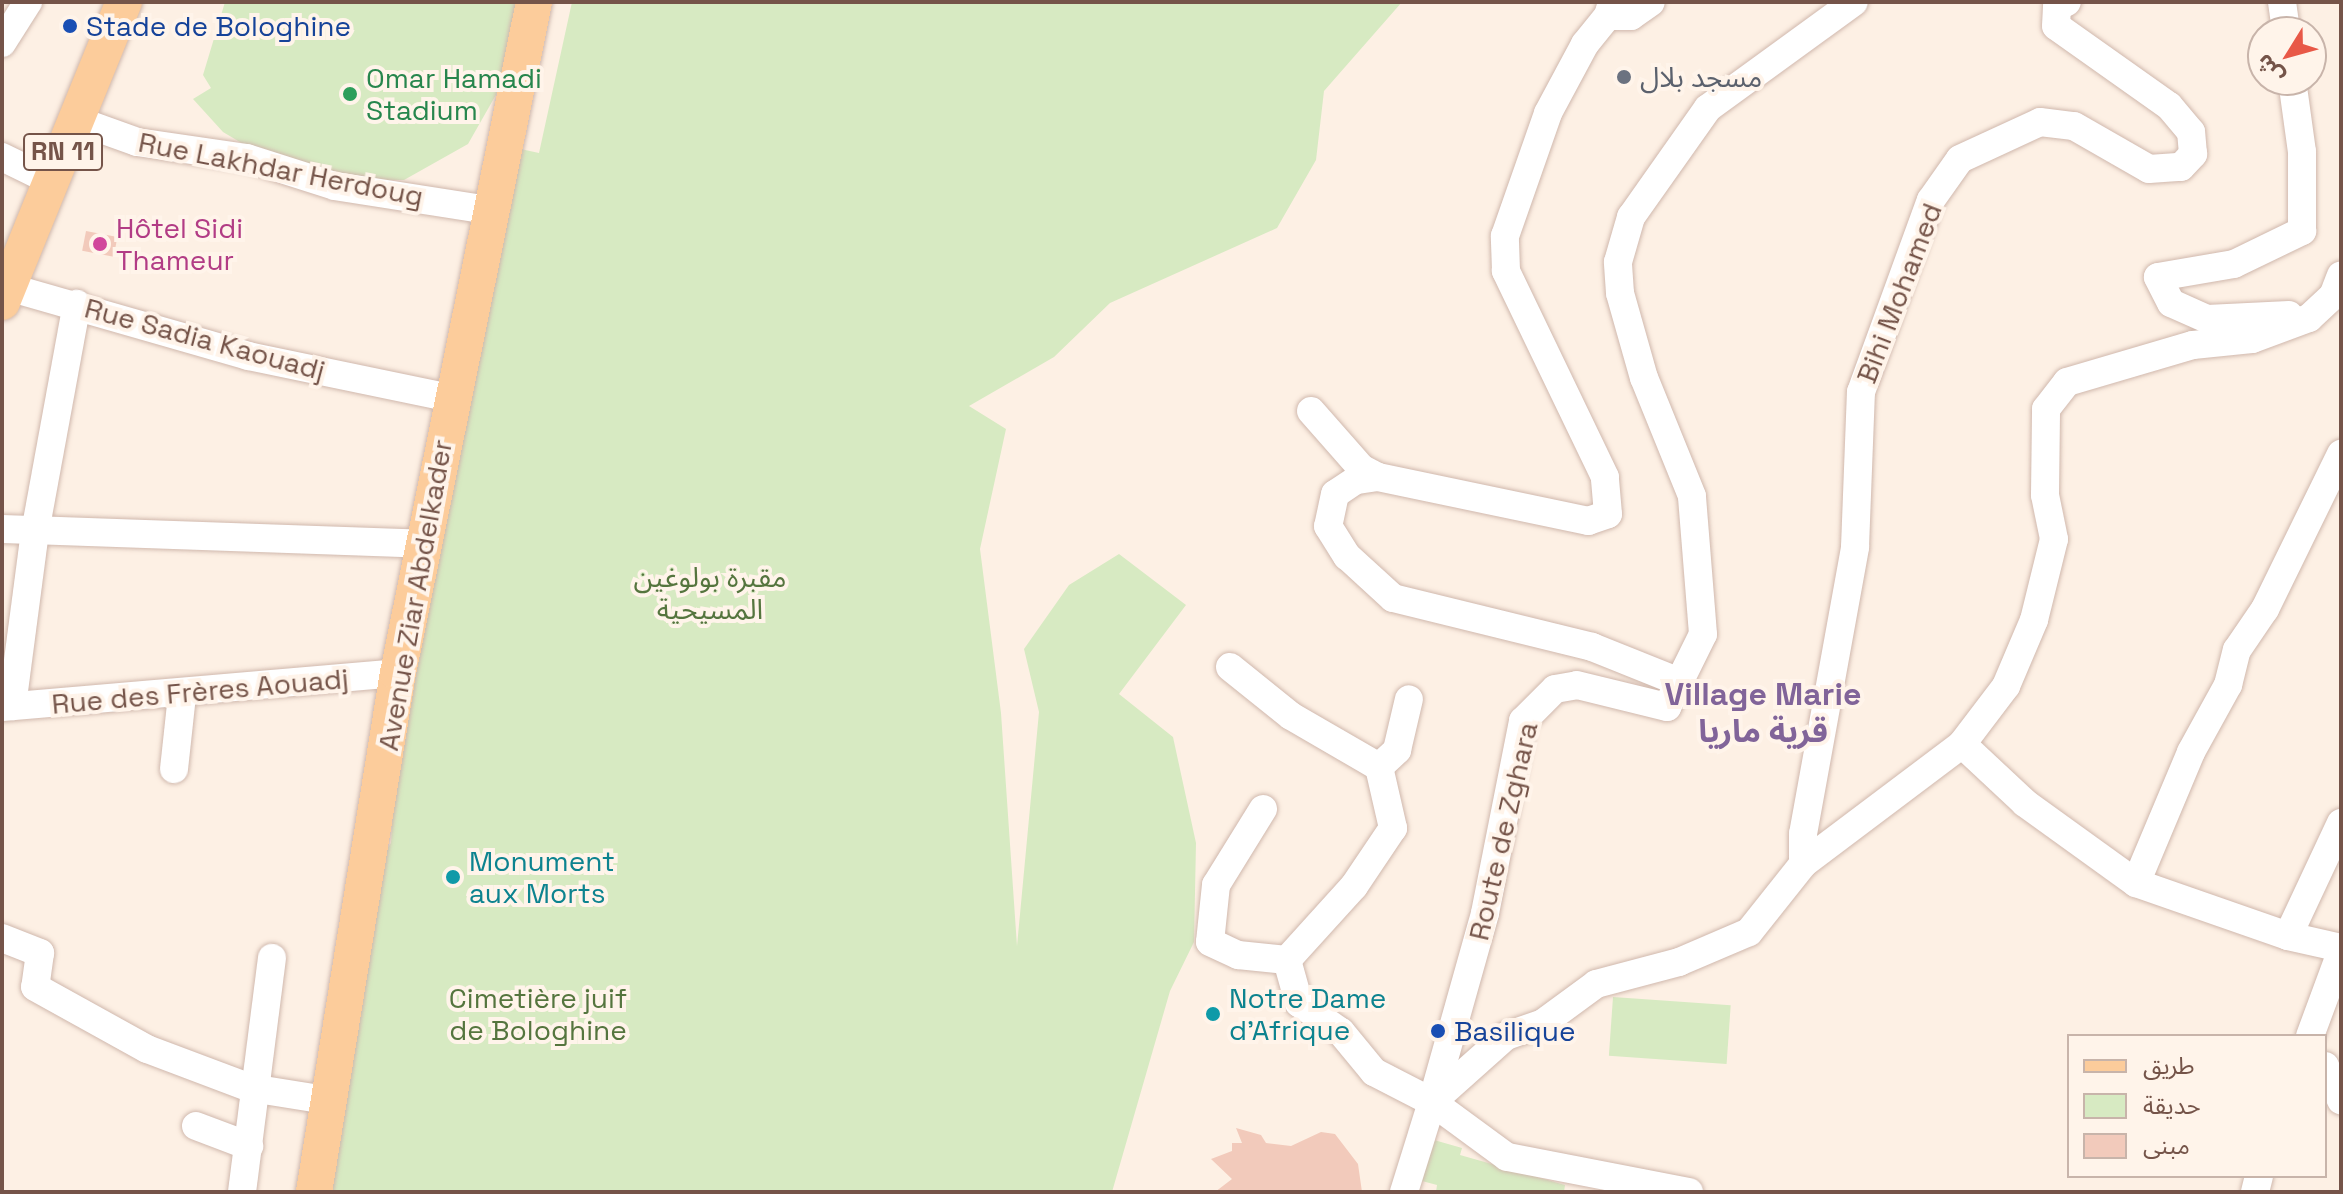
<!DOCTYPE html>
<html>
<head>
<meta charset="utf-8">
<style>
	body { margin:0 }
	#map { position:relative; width:2343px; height:1194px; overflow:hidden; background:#fdf0e4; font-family:"Space Grotesk","Noto Sans Arabic",sans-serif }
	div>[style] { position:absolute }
	.green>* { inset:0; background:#d7eac2; transform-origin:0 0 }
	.building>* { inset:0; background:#f2cabb; transform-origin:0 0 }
	.roads { filter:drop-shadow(0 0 2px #d0b8ad) drop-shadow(0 0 2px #d0b8ad) }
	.minor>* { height:28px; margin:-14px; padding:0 14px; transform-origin:14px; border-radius:14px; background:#fff }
	.major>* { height:36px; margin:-18px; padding:0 18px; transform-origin:18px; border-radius:18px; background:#fccc9b }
	.dots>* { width:22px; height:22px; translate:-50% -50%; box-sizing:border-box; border:4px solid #fff4ea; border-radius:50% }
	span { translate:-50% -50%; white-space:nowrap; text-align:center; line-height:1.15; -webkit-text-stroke:8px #fff4ea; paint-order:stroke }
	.shield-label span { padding:2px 6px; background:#fff4ea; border:2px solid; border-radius:6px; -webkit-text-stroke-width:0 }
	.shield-label { font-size:26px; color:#755449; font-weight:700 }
	.transit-label { font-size:28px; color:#164399 }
	.left { translate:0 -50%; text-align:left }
	.worship-label { font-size:28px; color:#5b616d }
	.leisure-label { font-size:28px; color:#27864d }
	.street-label { font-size:28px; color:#755449 }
	.hotel-label { font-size:28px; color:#b23c85 }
	.park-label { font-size:28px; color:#55753e }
	.culture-label { font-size:28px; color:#0d838f }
	.quarter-label { font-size:32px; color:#816499; font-weight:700 }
	.frame { position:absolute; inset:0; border:4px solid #755449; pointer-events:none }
	.legend { position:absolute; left:2067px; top:1034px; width:260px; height:144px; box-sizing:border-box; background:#fff4ea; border:2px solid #c8b4aa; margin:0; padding:10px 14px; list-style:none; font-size:24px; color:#755449 }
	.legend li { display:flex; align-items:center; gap:16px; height:40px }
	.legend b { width:40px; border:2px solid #c8b4aa }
	.north { position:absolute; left:2247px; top:16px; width:80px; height:80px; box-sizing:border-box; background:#fff4ea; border:2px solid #c8b4aa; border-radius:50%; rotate:233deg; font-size:22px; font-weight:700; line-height:32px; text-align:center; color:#755449 }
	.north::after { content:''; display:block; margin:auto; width:28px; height:36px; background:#e85847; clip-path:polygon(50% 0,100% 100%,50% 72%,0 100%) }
</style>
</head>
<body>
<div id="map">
	<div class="green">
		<div style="clip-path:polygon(225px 2px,521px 2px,501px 86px,468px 144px,404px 180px,340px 180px,255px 151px,223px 132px,193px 99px,211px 88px,203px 75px)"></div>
		<div style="clip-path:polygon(572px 2px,1402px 2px,1324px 91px,1316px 160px,1277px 228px,1110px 303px,1054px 357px,969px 406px,1006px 429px,980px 549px,1001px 713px,1017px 946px,1039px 712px,1024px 649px,1069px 585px,1119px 554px,1186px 605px,1119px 694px,1173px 737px,1196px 843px,1194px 942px,1170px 991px,1112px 1192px,326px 1192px,382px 857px,391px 843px,394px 789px,516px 148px,539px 153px)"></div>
		<div style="left:1613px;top:997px;width:118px;height:59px;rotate:4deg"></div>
		<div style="clip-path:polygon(1427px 1138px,1462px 1148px,1460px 1155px,1565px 1185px,1564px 1192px,1436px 1192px,1437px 1185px,1422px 1181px)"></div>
	</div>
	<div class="building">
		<div style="left:86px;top:231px;width:32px;height:20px;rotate:11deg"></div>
		<div style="clip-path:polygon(1236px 1128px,1261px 1135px,1266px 1143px,1291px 1146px,1321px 1132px,1335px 1134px,1358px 1164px,1362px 1192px,1215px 1192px,1232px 1179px,1211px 1159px,1232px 1151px,1232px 1143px,1242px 1143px)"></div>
	</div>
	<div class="roads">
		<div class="minor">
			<div style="left:1612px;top:2px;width:15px;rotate:106deg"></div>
			<div style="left:1608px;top:16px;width:23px"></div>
			<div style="left:1631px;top:16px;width:24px;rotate:-35deg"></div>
			<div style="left:2282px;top:2px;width:30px;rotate:82deg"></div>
			<div style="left:2px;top:43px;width:49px;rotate:-57.6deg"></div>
			<div style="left:76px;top:120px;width:65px;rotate:19.8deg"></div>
			<div style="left:137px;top:142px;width:111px;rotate:8.3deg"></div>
			<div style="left:247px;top:158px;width:92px;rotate:17.7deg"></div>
			<div style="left:335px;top:186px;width:155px;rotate:8.9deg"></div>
			<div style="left:2px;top:157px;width:55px;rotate:26.1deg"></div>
			<div style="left:8px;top:287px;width:250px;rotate:16deg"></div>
			<div style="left:248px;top:356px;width:206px;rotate:11.7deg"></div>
			<div style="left:2289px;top:315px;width:82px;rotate:177.2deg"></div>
			<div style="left:2207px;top:319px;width:39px;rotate:-156deg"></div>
			<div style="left:2171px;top:303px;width:29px;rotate:-117deg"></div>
			<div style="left:2158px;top:277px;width:77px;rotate:-9.7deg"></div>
			<div style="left:2234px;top:264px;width:76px;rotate:-25.9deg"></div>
			<div style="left:2302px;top:231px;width:79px;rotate:-90deg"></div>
			<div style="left:2302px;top:152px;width:73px;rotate:-97.9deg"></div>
			<div style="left:1311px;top:411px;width:76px;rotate:48.7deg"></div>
			<div style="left:1361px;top:468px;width:19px;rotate:28deg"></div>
			<div style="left:1378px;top:477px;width:215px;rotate:11.8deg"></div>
			<div style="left:1588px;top:521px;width:21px;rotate:-19deg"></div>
			<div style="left:1608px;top:514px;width:37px;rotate:-95deg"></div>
			<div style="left:1605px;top:477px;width:229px;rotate:-115.7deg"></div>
			<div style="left:1506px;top:271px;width:35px;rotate:-92deg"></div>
			<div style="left:1505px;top:236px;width:130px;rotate:-70.7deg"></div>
			<div style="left:1548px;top:113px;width:78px;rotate:-61.8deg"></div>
			<div style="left:1585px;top:44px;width:36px;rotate:-51deg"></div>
			<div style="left:1378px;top:477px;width:22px;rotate:172deg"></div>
			<div style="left:1356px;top:480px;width:25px;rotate:146deg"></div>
			<div style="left:1335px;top:494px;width:33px;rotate:102deg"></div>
			<div style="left:1328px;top:526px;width:36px;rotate:58deg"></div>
			<div style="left:1347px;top:556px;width:62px;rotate:42.4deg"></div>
			<div style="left:1393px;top:598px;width:205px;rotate:13.8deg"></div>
			<div style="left:1592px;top:647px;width:97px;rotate:21.8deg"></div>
			<div style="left:2px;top:529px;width:422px;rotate:2deg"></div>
			<div style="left:1230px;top:667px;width:78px;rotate:38.8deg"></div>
			<div style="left:1291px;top:716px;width:102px;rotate:30.1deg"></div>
			<div style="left:1379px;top:767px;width:63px;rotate:77.1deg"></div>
			<div style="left:1393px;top:828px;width:70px;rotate:123.9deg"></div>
			<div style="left:1354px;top:886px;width:100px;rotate:132.2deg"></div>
			<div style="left:12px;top:706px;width:176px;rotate:-82.5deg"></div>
			<div style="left:35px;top:532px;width:232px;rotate:-79.6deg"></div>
			<div style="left:2px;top:707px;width:397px;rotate:-4.9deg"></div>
			<div style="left:1962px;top:744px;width:86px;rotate:43.1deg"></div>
			<div style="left:2025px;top:803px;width:137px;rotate:35.8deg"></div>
			<div style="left:2136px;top:883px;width:161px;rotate:19.2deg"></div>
			<div style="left:2288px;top:936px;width:54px;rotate:12.8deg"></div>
			<div style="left:1379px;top:767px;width:25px;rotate:-43deg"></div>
			<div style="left:1397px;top:750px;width:52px;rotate:-76.8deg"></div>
			<div style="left:174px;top:769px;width:74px;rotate:-83.8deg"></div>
			<div style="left:1263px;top:809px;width:89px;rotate:121.7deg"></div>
			<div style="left:1216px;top:885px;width:57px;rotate:96deg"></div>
			<div style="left:1210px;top:942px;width:31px;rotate:25deg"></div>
			<div style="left:1238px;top:955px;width:49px;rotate:5.8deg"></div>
			<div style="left:1287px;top:960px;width:45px;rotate:74.4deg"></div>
			<div style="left:1299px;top:1003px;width:51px;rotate:34.6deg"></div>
			<div style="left:1341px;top:1032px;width:52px;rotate:50.5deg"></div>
			<div style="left:1374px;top:1072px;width:65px;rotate:27.3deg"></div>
			<div style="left:1803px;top:864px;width:30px;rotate:-90deg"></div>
			<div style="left:1803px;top:834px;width:292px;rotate:-79.7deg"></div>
			<div style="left:1855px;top:547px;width:155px;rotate:-87.8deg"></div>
			<div style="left:1861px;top:392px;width:204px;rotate:-70deg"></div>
			<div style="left:1931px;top:200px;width:50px;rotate:-54.7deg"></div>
			<div style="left:1960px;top:159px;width:88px;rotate:-24.8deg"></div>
			<div style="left:2040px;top:122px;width:34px;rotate:7deg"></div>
			<div style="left:2074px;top:126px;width:86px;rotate:29.8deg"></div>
			<div style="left:2149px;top:169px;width:32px;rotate:-4deg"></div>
			<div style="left:2181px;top:167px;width:18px;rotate:-47deg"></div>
			<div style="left:2193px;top:154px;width:22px;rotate:-95deg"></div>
			<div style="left:2191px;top:132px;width:34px;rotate:-130deg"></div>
			<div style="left:2169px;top:106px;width:138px;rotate:-144.7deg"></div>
			<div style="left:2056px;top:26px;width:19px;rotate:-87deg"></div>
			<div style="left:2057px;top:7px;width:11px;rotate:-27deg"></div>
			<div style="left:2136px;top:883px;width:142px;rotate:-67.2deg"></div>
			<div style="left:2191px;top:752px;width:77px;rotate:-61.1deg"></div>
			<div style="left:2228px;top:685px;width:36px;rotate:-76deg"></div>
			<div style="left:2237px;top:650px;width:50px;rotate:-55.7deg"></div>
			<div style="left:2265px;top:609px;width:173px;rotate:-63.9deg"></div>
			<div style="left:2288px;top:936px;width:125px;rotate:-64.9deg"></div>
			<div style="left:2px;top:938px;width:41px;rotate:21.5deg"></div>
			<div style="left:40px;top:953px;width:34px;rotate:98deg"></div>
			<div style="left:35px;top:987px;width:128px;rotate:29deg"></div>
			<div style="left:147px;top:1049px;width:111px;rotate:20.6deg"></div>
			<div style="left:251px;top:1088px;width:76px;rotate:9.1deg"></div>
			<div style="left:2310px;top:1036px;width:90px;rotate:-69.7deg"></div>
			<div style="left:2325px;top:1066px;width:38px;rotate:65deg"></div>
			<div style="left:1432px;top:1102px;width:99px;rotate:-41.7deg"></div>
			<div style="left:1506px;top:1036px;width:39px;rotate:-19deg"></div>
			<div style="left:1543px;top:1023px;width:66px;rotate:-36.3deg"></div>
			<div style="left:1596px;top:984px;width:86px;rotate:-14.8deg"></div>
			<div style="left:1679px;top:962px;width:76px;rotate:-23.2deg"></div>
			<div style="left:1749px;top:932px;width:87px;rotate:-51.5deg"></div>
			<div style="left:1803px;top:864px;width:199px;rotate:-37deg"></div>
			<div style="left:1962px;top:744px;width:73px;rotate:-52.8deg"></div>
			<div style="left:2006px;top:686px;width:72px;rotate:-67deg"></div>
			<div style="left:2034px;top:620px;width:83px;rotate:-76.1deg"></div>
			<div style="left:2054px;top:539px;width:45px;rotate:-101.6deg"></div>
			<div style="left:2045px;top:495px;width:86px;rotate:-89.3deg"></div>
			<div style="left:2046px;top:409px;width:34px;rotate:-52deg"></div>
			<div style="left:2067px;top:382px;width:131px;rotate:-16.4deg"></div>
			<div style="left:2193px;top:345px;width:59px;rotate:-5.8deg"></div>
			<div style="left:2252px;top:339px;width:61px;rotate:-20.2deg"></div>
			<div style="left:2309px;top:318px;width:33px;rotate:-43deg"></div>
			<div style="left:2333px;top:296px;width:22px;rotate:-69deg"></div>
			<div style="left:196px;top:1126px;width:57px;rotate:20.7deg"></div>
			<div style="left:242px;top:1192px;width:236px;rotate:-82.7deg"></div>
			<div style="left:1404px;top:1192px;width:94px;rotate:-72.7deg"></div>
			<div style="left:1689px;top:1192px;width:185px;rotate:-169.1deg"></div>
			<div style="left:1507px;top:1157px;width:93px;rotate:-143.7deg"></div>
			<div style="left:1432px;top:1102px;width:196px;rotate:-74.3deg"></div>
			<div style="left:1485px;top:913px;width:196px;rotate:-78.8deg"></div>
			<div style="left:1523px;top:721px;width:45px;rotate:-45deg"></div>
			<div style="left:1555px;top:689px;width:22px;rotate:-10deg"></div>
			<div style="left:1577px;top:685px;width:93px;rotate:13.7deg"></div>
			<div style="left:1667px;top:707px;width:81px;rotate:-63.7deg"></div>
			<div style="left:1703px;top:634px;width:138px;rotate:-94.6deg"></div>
			<div style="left:1692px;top:496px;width:127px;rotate:-112.1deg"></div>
			<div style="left:1644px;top:378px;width:88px;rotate:-105.8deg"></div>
			<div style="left:1620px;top:293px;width:31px;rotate:-94deg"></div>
			<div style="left:1618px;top:262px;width:47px;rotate:-73.9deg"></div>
			<div style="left:1631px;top:217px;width:133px;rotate:-54.8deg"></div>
			<div style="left:1708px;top:108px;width:180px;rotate:-36deg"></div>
			<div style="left:2255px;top:1192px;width:16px;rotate:-76deg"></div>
		</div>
		<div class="major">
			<div style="left:2px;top:302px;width:324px;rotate:-67.9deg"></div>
			<div style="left:314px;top:1192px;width:526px;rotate:-80.81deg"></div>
			<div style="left:398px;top:673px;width:685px;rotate:-78.54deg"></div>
		</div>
	</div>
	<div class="dots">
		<div style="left:70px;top:26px;background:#1a4fb4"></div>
		<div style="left:1624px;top:77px;background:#6b7280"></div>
		<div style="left:350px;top:94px;background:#2e9e5b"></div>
		<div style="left:100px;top:244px;background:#d1479c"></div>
		<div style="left:453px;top:877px;background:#0f9aa8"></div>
		<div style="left:1213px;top:1014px;background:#0f9aa8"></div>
		<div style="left:1438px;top:1031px;background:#1a4fb4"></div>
	</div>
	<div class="shield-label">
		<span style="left:63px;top:152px">RN 11</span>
	</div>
	<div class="transit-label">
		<span class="left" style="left:86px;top:26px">Stade de Bologhine</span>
		<span class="left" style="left:1454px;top:1031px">Basilique</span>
	</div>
	<div class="worship-label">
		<span class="left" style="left:1640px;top:77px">مسجد بلال</span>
	</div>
	<div class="leisure-label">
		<span class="left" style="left:366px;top:94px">Omar Hamadi<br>Stadium</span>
	</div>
	<div class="street-label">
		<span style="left:281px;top:169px;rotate:11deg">Rue Lakhdar Herdoug</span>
		<span style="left:1899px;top:293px;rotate:-69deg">Bihi Mohamed</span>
		<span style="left:205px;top:339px;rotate:15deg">Rue Sadia Kaouadj</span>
		<span style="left:415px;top:595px;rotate:-80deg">Avenue Ziar Abdelkader</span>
		<span style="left:200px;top:691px;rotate:-5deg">Rue des Frères Aouadj</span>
		<span style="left:1503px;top:831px;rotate:-77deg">Route de Zghara</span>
	</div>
	<div class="hotel-label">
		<span class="left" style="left:116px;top:244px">Hôtel Sidi<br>Thameur</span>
	</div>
	<div class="park-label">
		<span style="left:710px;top:593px">مقبرة بولوغين<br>المسيحية</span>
		<span style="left:538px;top:1014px">Cimetière juif<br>de Bologhine</span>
	</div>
	<div class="culture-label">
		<span class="left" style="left:469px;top:877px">Monument<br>aux Morts</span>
		<span class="left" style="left:1229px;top:1014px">Notre Dame<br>d'Afrique</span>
	</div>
	<div class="quarter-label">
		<span style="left:1763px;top:713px">Village Marie<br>قرية ماريا</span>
	</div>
	<div class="frame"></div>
	<ul class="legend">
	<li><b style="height:10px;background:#fccc9b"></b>طريق</li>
	<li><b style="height:22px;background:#d7eac2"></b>حديقة</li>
	<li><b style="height:22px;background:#f2cabb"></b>مبنى</li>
	</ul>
	<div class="north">ش</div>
</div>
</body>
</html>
